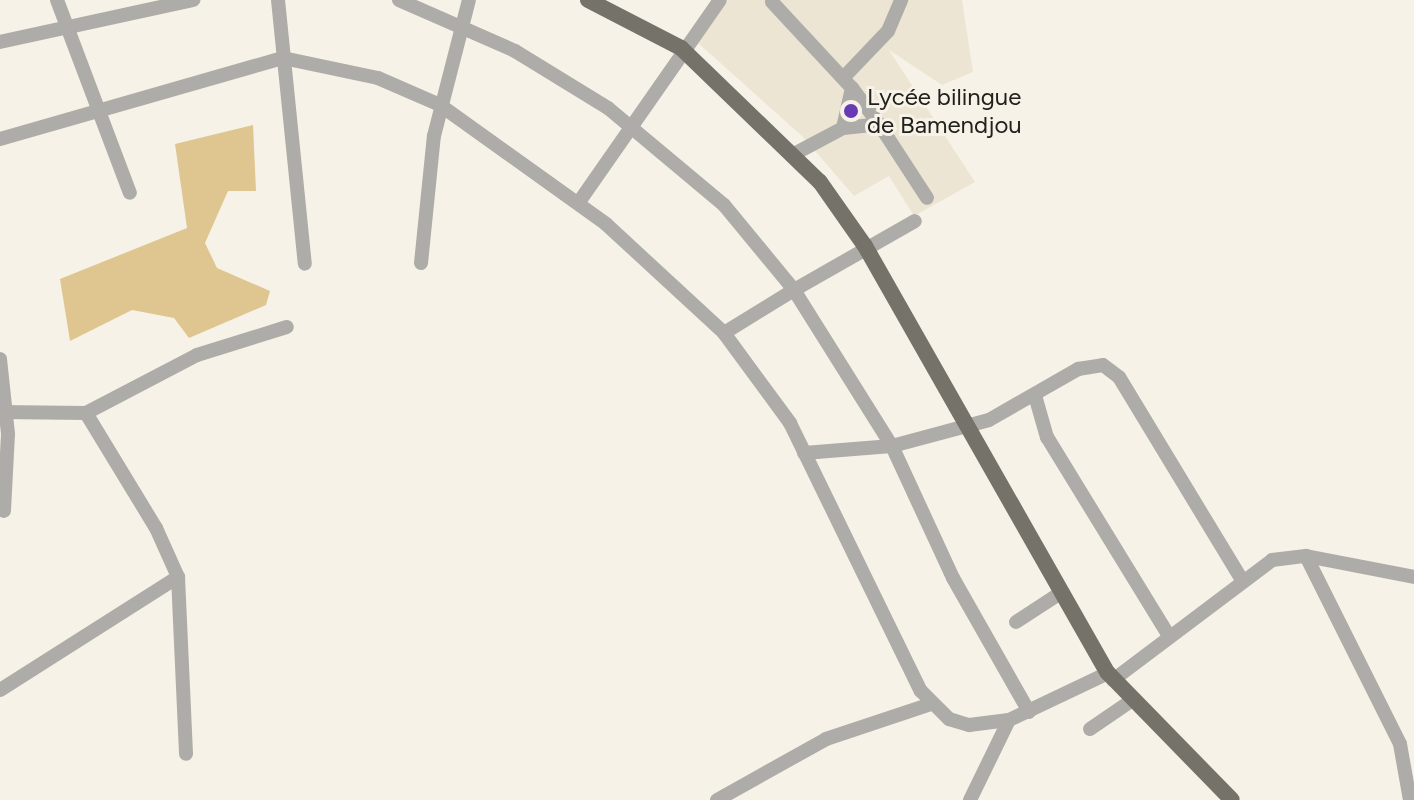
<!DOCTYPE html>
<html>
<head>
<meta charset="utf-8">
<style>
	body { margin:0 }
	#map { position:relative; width:1414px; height:800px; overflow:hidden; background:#f7f2e8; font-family:Figtree,sans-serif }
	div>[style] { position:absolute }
	.built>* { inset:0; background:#ede5d3 }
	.green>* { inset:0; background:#dfc690 }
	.minor>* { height:14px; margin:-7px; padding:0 7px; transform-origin:7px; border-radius:7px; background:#aeaca8 }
	.major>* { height:16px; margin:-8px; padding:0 8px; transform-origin:8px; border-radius:8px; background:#75726a }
	.dots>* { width:22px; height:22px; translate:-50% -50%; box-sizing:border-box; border:4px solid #f7f2e8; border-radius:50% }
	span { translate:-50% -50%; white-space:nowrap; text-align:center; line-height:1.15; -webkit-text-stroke:6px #f7f2e8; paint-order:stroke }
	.poi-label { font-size:24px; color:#22201c }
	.left { translate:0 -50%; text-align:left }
</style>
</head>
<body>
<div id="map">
	<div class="built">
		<div style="clip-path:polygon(728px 0,962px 0,973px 72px,942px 85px,889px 50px,975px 182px,914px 216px,889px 176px,854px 196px,803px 137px,697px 42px)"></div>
	</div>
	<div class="green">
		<div style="clip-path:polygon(253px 125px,256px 191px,228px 191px,205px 243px,217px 268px,270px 291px,266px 305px,189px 338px,174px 318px,132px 310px,70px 341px,60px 279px,187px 228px,175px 144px)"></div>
	</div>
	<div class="minor">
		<div style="left:57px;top:0;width:206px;rotate:69.3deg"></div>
		<div style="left:278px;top:0;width:265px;rotate:84.2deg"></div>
		<div style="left:399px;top:0;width:127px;rotate:23.7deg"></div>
		<div style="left:515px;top:51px;width:109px;rotate:31.5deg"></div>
		<div style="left:608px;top:108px;width:151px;rotate:39.9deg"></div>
		<div style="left:724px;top:205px;width:110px;rotate:50.5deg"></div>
		<div style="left:794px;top:290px;width:139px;rotate:-29.7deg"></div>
		<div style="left:772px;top:2px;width:117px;rotate:47.1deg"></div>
		<div style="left:852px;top:88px;width:41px;rotate:102.7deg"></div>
		<div style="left:0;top:42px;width:198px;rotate:-12.3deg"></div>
		<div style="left:845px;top:76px;width:62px;rotate:-46.3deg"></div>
		<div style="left:888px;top:31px;width:34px;rotate:-67deg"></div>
		<div style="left:852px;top:88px;width:45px;rotate:53.1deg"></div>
		<div style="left:0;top:139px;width:294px;rotate:-16deg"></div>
		<div style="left:283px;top:58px;width:97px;rotate:11.9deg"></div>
		<div style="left:378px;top:78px;width:68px;rotate:23.5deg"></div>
		<div style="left:440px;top:105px;width:204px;rotate:35.6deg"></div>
		<div style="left:606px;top:224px;width:161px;rotate:42.7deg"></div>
		<div style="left:724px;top:333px;width:112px;rotate:53.7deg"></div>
		<div style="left:790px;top:423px;width:298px;rotate:64deg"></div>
		<div style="left:921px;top:691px;width:40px;rotate:45deg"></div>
		<div style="left:949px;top:719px;width:21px;rotate:17deg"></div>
		<div style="left:969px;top:725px;width:40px;rotate:-7.1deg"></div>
		<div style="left:796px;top:153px;width:53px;rotate:-28deg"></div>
		<div style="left:843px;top:128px;width:36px;rotate:-6deg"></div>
		<div style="left:879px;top:124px;width:88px;rotate:57deg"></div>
		<div style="left:579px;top:202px;width:246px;rotate:-55.1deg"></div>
		<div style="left:421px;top:263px;width:128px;rotate:-84.2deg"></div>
		<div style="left:434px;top:136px;width:140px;rotate:-75.6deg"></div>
		<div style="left:724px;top:333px;width:82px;rotate:-31.6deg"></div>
		<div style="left:794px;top:290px;width:184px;rotate:57.9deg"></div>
		<div style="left:892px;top:446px;width:145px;rotate:65.2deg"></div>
		<div style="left:953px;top:578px;width:154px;rotate:60.4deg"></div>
		<div style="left:0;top:359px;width:75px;rotate:83.9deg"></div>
		<div style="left:8px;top:434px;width:77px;rotate:93deg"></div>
		<div style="left:1036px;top:399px;width:40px;rotate:74deg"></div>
		<div style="left:1047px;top:437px;width:233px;rotate:58.5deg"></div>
		<div style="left:0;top:412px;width:86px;rotate:0.7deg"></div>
		<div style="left:86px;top:413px;width:135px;rotate:58.7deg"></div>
		<div style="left:156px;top:528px;width:54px;rotate:65.8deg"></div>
		<div style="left:178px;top:577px;width:177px;rotate:87.4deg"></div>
		<div style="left:86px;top:413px;width:125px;rotate:-27.6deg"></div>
		<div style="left:197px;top:355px;width:94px;rotate:-17.3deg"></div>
		<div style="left:804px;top:453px;width:88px;rotate:-4.5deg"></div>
		<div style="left:892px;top:446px;width:100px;rotate:-15deg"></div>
		<div style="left:989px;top:420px;width:103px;rotate:-29.8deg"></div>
		<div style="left:1078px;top:369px;width:25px;rotate:-9deg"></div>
		<div style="left:1103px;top:365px;width:20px;rotate:37deg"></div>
		<div style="left:1119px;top:377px;width:237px;rotate:58.8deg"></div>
		<div style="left:1306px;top:556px;width:210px;rotate:63.4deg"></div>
		<div style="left:1400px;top:744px;width:57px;rotate:79.9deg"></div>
		<div style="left:1016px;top:622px;width:51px;rotate:-33.1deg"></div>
		<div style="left:1113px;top:680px;width:199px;rotate:-37deg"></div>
		<div style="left:1272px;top:560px;width:34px;rotate:-7deg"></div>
		<div style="left:1306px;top:556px;width:110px;rotate:11deg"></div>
		<div style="left:0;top:690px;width:211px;rotate:-32.4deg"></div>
		<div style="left:1090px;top:729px;width:50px;rotate:-34.3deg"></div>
		<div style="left:717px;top:800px;width:125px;rotate:-29.2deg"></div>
		<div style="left:826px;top:739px;width:111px;rotate:-18.4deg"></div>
		<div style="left:970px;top:800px;width:89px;rotate:-64deg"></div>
		<div style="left:1009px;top:720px;width:110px;rotate:-25.4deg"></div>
	</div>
	<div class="major">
		<div style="left:588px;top:0;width:105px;rotate:27.3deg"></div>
		<div style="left:681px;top:48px;width:193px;rotate:44deg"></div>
		<div style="left:820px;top:182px;width:78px;rotate:54.9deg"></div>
		<div style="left:865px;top:246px;width:491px;rotate:60.4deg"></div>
		<div style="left:1108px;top:673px;width:177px;rotate:45.7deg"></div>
	</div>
	<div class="dots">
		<div style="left:851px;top:111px;background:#663bb3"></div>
	</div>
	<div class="poi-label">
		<span class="left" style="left:867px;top:111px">Lycée bilingue<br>de Bamendjou</span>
	</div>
</div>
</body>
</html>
